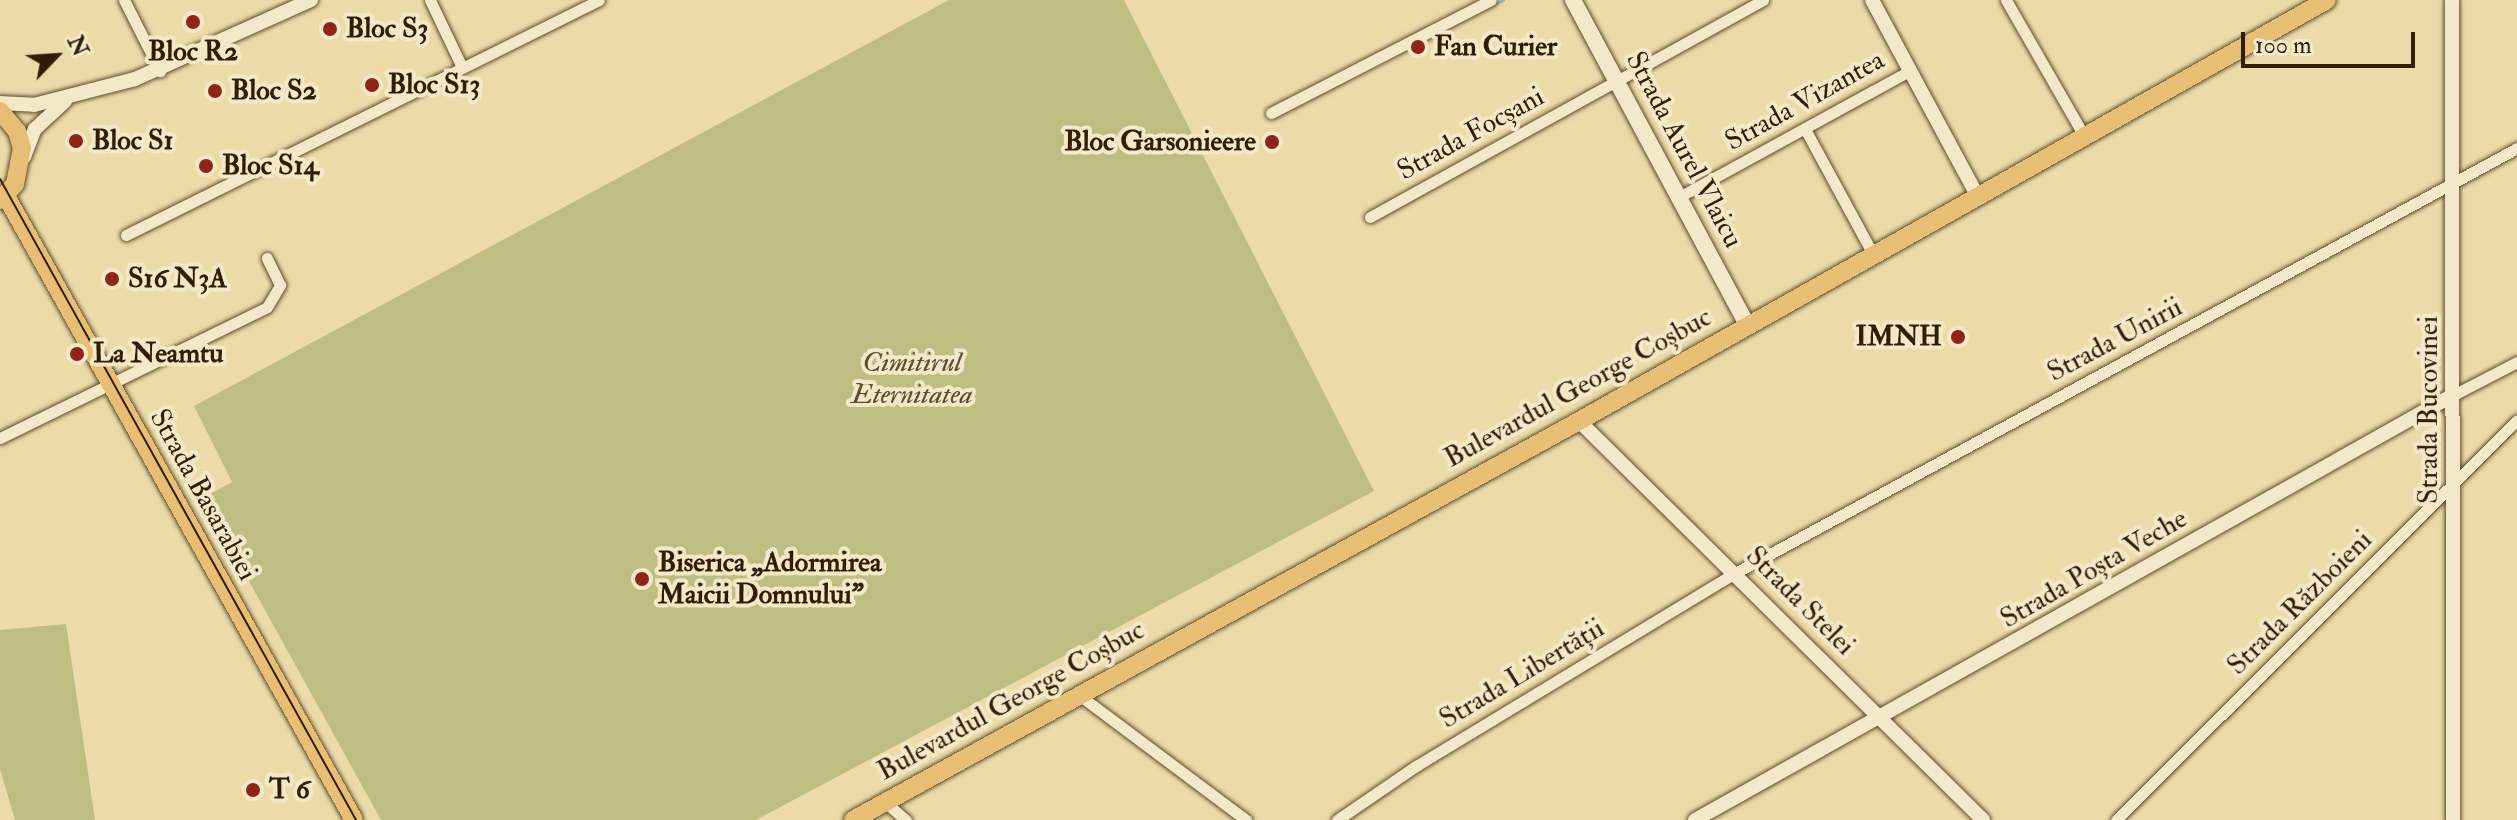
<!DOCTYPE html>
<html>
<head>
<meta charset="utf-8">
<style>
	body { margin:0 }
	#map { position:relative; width:2517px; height:820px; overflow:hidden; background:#ecdba9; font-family:"IM FELL Double Pica",serif }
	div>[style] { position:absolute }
	.green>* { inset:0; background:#bfbe82 }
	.stream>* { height:3px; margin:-1.5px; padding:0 1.5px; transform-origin:1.5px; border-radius:1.5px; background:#9ab9b0 }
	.roads { filter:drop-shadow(0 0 2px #604c2d) drop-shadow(0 0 2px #604c2d) }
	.minor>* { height:11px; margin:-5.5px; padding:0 5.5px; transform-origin:5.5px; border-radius:5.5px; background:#f3e8c7 }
	.tertiary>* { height:14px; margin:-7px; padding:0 7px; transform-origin:7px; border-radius:7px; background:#f3e8c7 }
	.secondary>* { height:16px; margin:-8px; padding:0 8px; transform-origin:8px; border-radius:8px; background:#f3e8c7 }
	.primary>* { height:18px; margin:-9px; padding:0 9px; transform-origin:9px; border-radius:9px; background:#e6be74 }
	.tram>* { height:2px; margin:-1px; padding:0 1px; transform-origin:1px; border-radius:1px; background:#311d04 }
	.dots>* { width:22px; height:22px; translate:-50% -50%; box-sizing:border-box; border:4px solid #f3e8c7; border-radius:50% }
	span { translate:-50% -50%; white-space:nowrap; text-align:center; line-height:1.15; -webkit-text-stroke:8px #f3e8c7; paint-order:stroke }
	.poi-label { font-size:28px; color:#311d04; font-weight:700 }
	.left { translate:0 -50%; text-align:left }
	.right { translate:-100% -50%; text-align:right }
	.street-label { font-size:28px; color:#311d04 }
	.park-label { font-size:28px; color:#5c4d2a; font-style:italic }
	.north { position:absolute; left:16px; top:16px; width:80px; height:80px; -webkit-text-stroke:6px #f3e8c7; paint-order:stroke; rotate:65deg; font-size:22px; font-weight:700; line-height:32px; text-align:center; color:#311d04 }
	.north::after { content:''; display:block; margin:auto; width:28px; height:36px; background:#311d04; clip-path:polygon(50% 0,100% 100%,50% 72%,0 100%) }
	.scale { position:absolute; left:2241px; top:32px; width:174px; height:36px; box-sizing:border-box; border:4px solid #311d04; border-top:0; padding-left:10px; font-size:24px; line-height:28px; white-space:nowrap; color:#311d04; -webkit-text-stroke:6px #f3e8c7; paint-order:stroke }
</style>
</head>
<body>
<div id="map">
	<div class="green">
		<div style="clip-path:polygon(949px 0,1124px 0,1374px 491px,756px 820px,381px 820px,203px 498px,232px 482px,194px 406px)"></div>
		<div style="clip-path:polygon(66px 624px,95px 820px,15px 820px,0 769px,0 630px)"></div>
	</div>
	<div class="stream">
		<div style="left:1492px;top:5px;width:12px;rotate:-24deg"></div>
	</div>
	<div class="roads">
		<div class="minor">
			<div style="left:124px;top:0;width:80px;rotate:63.1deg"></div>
			<div style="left:430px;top:0;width:74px;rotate:64.5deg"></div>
			<div style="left:2006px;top:0;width:155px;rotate:60.1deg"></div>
			<div style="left:1271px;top:113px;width:247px;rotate:-27.2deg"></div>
			<div style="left:1805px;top:129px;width:142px;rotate:61.5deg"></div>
			<div style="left:1679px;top:197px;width:264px;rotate:-28.7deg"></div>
			<div style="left:1370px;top:217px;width:449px;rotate:-28.9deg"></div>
			<div style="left:126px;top:235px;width:528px;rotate:-26.42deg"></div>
			<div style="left:2455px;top:394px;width:70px;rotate:-27.3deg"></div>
			<div style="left:0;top:438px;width:297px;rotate:-26.1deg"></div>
			<div style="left:267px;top:307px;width:26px;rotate:-59deg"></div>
			<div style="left:280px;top:285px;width:30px;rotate:-116deg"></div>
			<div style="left:1079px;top:695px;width:209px;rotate:36.8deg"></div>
			<div style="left:885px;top:802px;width:28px;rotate:41deg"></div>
			<div style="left:1337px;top:820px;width:96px;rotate:-34.4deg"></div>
			<div style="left:1416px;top:766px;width:373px;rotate:-31.2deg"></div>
			<div style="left:1735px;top:573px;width:890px;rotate:-28.52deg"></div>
			<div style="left:2116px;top:820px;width:566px;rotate:-44.93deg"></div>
		</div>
		<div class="tertiary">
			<div style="left:1872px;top:0;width:221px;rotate:61.7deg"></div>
			<div style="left:2452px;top:0;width:820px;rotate:89.93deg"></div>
			<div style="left:0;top:103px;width:34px;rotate:3deg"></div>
			<div style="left:34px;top:105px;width:104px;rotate:-14.4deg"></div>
			<div style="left:135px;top:79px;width:193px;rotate:-24.2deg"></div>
			<div style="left:24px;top:157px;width:30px;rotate:-69deg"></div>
			<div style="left:35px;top:129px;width:41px;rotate:-43deg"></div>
			<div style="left:1579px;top:421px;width:568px;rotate:44.64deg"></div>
			<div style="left:1695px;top:820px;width:871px;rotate:-29.27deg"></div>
		</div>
		<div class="secondary">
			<div style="left:1573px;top:0;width:368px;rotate:61.8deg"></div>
		</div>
		<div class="primary">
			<div style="left:0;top:111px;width:26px;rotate:50deg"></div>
			<div style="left:17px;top:131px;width:18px;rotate:74deg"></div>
			<div style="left:22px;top:148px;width:37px;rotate:101deg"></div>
			<div style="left:15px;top:184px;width:22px;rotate:133deg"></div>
			<div style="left:6px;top:196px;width:714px;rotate:60.85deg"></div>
			<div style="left:853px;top:820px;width:828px;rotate:-28.79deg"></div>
			<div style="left:1579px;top:421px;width:858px;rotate:-29.37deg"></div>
		</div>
	</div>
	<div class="tram">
		<div style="left:0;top:179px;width:733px;rotate:60.95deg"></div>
	</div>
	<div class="dots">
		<div style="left:193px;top:22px;background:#8f2418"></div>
		<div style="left:330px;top:29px;background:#8f2418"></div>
		<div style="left:1418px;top:47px;background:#8f2418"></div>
		<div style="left:372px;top:85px;background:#8f2418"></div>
		<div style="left:215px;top:91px;background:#8f2418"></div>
		<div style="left:76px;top:141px;background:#8f2418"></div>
		<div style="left:1272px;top:142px;background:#8f2418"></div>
		<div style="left:206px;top:166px;background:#8f2418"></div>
		<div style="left:112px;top:279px;background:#8f2418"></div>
		<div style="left:1958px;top:337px;background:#8f2418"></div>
		<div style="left:77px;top:354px;background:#8f2418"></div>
		<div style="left:642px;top:579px;background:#8f2418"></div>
		<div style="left:253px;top:790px;background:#8f2418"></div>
	</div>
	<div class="poi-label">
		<span class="left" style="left:346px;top:29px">Bloc S3</span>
		<span class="left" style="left:1434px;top:47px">Fan Curier</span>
		<span style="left:193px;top:52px">Bloc R2</span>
		<span class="left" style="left:388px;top:85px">Bloc S13</span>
		<span class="left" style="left:231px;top:91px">Bloc S2</span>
		<span class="left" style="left:92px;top:141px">Bloc S1</span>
		<span class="right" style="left:1256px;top:142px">Bloc Garsonieere</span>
		<span class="left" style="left:222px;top:166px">Bloc S14</span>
		<span class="left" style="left:128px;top:279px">S16 N3A</span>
		<span class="right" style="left:1942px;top:337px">IMNH</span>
		<span class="left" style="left:93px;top:354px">La Neamtu</span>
		<span class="left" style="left:658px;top:579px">Biserica „Adormirea<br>Maicii Domnului”</span>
		<span class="left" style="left:269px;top:790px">T 6</span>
	</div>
	<div class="street-label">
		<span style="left:1805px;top:101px;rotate:-29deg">Strada Vizantea</span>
		<span style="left:1471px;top:134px;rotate:-29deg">Strada Focșani</span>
		<span style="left:1684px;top:150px;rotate:62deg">Strada Aurel Vlaicu</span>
		<span style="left:2115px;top:340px;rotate:-28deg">Strada Unirii</span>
		<span style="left:1578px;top:388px;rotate:-29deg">Bulevardul George Coșbuc</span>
		<span style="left:2429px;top:410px;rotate:-90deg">Strada Bucovinei</span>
		<span style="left:203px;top:495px;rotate:61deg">Strada Basarabiei</span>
		<span style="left:2094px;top:569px;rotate:-30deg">Strada Poșta Veche</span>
		<span style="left:1800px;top:601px;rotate:45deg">Strada Stelei</span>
		<span style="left:2300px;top:603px;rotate:-45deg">Strada Războieni</span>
		<span style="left:1522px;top:674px;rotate:-31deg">Strada Libertății</span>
		<span style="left:1011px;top:701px;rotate:-29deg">Bulevardul George Coșbuc</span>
	</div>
	<div class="park-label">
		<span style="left:912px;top:379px">Cimitirul<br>Eternitatea</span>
	</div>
	<div class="north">N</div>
	<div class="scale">100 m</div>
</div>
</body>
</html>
